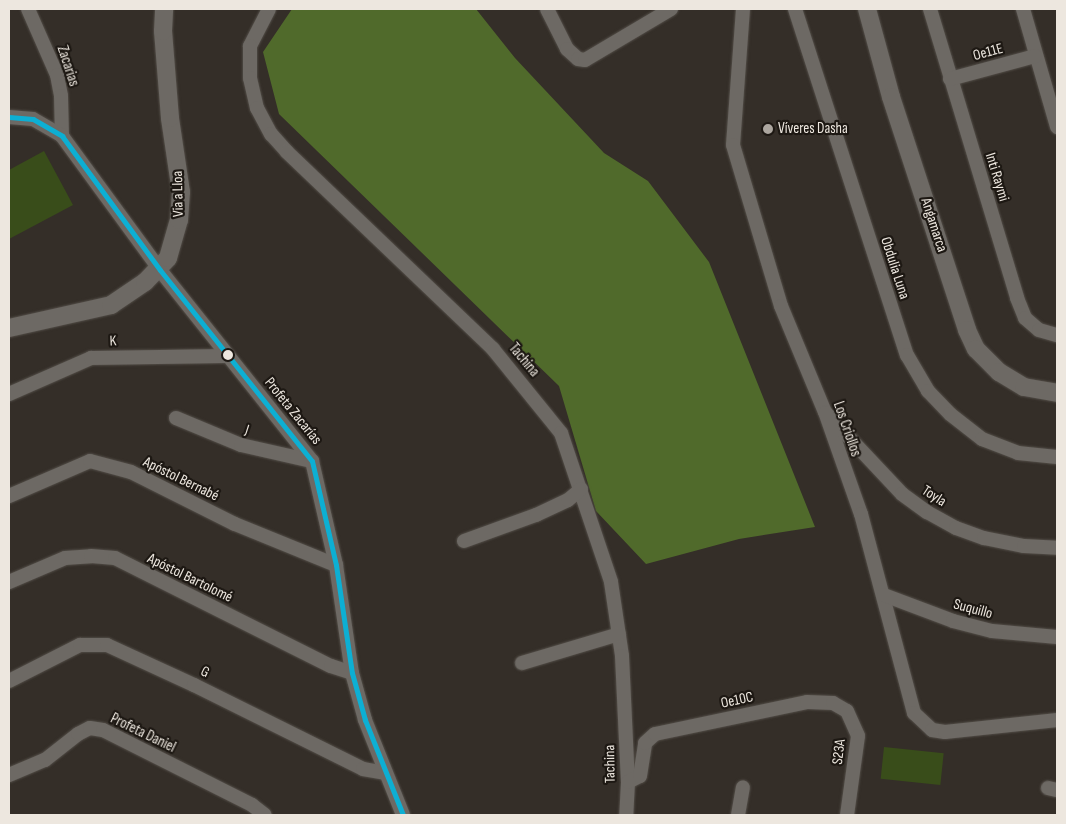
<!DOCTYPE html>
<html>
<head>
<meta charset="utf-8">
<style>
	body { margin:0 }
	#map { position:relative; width:1066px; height:824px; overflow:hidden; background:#342e28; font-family:"Sofia Sans Condensed",sans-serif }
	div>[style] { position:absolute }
	.green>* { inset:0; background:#394d1a; transform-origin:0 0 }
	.forest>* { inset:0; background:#506a2b }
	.roads { filter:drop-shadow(0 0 1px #524d47) drop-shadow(0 0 1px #524d47) }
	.minor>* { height:14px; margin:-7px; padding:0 7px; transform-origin:7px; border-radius:7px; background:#6d6964 }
	.tertiary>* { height:18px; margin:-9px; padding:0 9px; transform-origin:9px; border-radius:9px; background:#6d6964 }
	.bus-1>* { height:5px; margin:-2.5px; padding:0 2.5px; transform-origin:2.5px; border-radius:2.5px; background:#0dafd3 }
	.dots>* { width:14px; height:14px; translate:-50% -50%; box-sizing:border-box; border:2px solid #1d1813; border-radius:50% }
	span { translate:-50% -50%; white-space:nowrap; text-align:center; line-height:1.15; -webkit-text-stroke:4.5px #1d1813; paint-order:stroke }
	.street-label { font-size:15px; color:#ede7df }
	.poi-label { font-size:15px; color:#ede7df }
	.left { translate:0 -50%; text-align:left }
	.frame { position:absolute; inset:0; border:10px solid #ede7df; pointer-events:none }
</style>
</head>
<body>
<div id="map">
	<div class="green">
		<div style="clip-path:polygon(44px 151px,73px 205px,9px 239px,9px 170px)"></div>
		<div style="left:884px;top:747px;width:60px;height:32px;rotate:6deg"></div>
	</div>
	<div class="forest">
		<div style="clip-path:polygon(292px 9px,476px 9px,515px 58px,604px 153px,648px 181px,709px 262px,815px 527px,739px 539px,646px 564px,596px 511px,559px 386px,279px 114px,263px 52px)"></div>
	</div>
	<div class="roads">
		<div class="minor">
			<div style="left:28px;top:9px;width:72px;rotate:66.3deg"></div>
			<div style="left:57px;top:75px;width:21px;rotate:79deg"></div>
			<div style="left:61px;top:96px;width:40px;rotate:88.6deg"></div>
			<div style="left:269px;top:9px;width:42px;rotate:117.2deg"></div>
			<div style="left:250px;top:46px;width:32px;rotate:90deg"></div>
			<div style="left:250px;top:78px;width:31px;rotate:77deg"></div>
			<div style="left:257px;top:108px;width:30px;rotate:62deg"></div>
			<div style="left:271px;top:134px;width:24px;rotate:48deg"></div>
			<div style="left:287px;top:152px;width:285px;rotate:43.7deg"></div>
			<div style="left:493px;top:349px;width:108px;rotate:51deg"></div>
			<div style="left:561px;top:433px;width:157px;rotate:71.4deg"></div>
			<div style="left:611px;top:582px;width:75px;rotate:81.5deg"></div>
			<div style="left:622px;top:656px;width:126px;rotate:87.3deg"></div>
			<div style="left:628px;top:782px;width:33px;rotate:93deg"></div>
			<div style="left:547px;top:9px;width:45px;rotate:63.4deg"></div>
			<div style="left:567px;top:49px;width:15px;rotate:42deg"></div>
			<div style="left:578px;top:59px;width:7px;rotate:8deg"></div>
			<div style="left:585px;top:60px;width:100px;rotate:-30.7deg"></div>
			<div style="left:743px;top:9px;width:136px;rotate:94.2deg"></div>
			<div style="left:733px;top:145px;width:168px;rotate:73.4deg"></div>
			<div style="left:781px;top:306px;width:115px;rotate:67.5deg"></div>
			<div style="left:825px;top:412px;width:108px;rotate:70.6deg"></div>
			<div style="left:861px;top:514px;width:206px;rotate:75.1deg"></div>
			<div style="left:914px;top:713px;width:25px;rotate:43deg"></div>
			<div style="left:932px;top:730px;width:13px;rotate:9deg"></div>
			<div style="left:945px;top:732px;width:113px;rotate:-6.1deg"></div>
			<div style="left:795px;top:9px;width:364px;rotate:72.1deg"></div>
			<div style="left:907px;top:355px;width:42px;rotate:59.7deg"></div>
			<div style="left:928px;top:391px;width:32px;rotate:46deg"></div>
			<div style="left:950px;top:414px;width:41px;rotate:38deg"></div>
			<div style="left:982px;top:439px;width:39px;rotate:21deg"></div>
			<div style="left:1018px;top:453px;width:39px;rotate:6deg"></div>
			<div style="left:930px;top:9px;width:302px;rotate:73.2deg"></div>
			<div style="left:1017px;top:298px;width:22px;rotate:68deg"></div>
			<div style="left:1025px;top:318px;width:18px;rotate:41deg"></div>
			<div style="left:1039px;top:330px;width:19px;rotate:16deg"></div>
			<div style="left:1023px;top:9px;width:123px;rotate:73.9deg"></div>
			<div style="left:950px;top:79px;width:88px;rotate:-15.1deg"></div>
			<div style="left:9px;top:117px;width:24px;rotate:5deg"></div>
			<div style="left:33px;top:119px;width:34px;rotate:30deg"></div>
			<div style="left:62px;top:136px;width:166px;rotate:53.8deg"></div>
			<div style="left:160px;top:270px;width:244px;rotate:51.5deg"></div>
			<div style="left:312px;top:461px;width:107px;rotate:77deg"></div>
			<div style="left:336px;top:565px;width:109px;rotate:81.6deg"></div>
			<div style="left:352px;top:673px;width:49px;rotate:74.5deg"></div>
			<div style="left:365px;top:720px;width:102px;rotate:68.2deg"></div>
			<div style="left:9px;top:394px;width:90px;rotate:-23.7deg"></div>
			<div style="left:91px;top:358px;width:135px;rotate:-0.8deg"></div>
			<div style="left:826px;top:413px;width:111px;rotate:46.8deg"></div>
			<div style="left:902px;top:494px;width:31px;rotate:36deg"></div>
			<div style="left:927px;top:512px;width:33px;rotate:29deg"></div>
			<div style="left:956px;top:528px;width:30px;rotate:20deg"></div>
			<div style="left:984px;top:538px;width:41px;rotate:11.3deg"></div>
			<div style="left:1024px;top:546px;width:33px;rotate:3deg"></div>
			<div style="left:176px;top:418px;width:70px;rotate:22.6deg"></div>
			<div style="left:241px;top:445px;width:73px;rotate:12.7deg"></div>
			<div style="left:9px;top:496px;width:88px;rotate:-23.4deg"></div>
			<div style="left:90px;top:461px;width:42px;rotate:15deg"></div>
			<div style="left:131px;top:472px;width:116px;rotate:26.6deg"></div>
			<div style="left:235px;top:524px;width:109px;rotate:22.1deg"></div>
			<div style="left:464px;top:541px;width:77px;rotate:-19.9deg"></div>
			<div style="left:536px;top:515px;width:35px;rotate:-25deg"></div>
			<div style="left:568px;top:500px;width:17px;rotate:-40deg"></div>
			<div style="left:9px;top:582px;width:61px;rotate:-23.2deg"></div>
			<div style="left:65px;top:558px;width:26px;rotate:-4deg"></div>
			<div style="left:91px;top:556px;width:24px;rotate:5deg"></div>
			<div style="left:115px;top:558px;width:241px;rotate:26.6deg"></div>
			<div style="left:331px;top:666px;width:22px;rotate:18deg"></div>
			<div style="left:884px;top:595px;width:74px;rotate:20.6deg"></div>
			<div style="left:953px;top:621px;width:40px;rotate:14.4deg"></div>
			<div style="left:992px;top:631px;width:65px;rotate:5.3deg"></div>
			<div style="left:522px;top:663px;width:101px;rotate:-16.6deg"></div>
			<div style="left:9px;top:681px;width:80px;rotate:-26.9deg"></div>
			<div style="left:80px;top:645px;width:27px"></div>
			<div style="left:107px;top:645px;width:96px;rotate:24.7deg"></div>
			<div style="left:194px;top:685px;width:189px;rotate:26.4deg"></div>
			<div style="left:363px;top:769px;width:22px;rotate:10deg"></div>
			<div style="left:9px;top:775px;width:39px;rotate:-23deg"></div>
			<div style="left:45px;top:760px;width:42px;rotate:-38.2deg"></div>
			<div style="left:78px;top:734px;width:13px;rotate:-27deg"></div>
			<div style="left:90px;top:728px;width:13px;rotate:9deg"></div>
			<div style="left:103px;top:730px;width:167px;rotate:26.7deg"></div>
			<div style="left:252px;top:805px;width:16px;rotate:38deg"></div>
			<div style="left:628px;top:782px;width:13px;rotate:-27deg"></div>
			<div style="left:640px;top:776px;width:33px;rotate:-81deg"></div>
			<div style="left:645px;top:743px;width:13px;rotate:-42deg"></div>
			<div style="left:655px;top:734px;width:155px;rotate:-11.9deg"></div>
			<div style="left:807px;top:702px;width:26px;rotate:2deg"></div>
			<div style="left:833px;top:703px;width:16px;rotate:30deg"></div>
			<div style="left:847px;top:711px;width:27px;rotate:66deg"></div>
			<div style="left:858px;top:736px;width:80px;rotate:97.9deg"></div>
			<div style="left:1048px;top:788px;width:9px;rotate:13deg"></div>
			<div style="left:738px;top:815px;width:28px;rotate:-80deg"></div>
		</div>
		<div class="tertiary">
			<div style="left:867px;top:9px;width:91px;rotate:74.7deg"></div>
			<div style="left:891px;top:97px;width:245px;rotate:71.9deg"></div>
			<div style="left:967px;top:330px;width:21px;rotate:65deg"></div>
			<div style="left:976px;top:349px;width:33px;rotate:45deg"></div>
			<div style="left:999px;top:372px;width:29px;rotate:31deg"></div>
			<div style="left:1024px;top:387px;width:34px;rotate:10deg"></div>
			<div style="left:9px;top:328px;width:105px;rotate:-12.7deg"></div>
			<div style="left:111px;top:305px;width:41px;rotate:-34.1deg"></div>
			<div style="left:145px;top:282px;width:33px;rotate:-46deg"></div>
			<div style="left:168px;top:258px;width:40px;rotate:-74deg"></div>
			<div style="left:179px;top:220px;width:28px;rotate:-86deg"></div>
			<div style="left:181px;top:192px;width:75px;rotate:-98.5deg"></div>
			<div style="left:170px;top:118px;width:87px;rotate:-94.6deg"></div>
			<div style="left:163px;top:31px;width:22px;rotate:-87deg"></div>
		</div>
	</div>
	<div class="bus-1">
		<div style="left:9px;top:117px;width:24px;rotate:5deg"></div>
		<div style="left:33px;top:119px;width:34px;rotate:30deg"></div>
		<div style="left:62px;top:136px;width:166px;rotate:53.8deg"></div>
		<div style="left:160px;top:270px;width:244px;rotate:51.5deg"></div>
		<div style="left:312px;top:461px;width:107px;rotate:77deg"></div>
		<div style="left:336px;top:565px;width:109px;rotate:81.6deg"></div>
		<div style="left:352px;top:673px;width:49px;rotate:74.5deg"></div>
		<div style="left:365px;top:720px;width:102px;rotate:68.2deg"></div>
	</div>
	<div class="dots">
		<div style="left:768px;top:129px;background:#aca69f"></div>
		<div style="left:228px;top:355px;background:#ede7df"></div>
	</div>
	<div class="street-label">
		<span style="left:988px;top:52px;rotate:-15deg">Oe11E</span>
		<span style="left:68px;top:66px;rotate:72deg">Zacarias</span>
		<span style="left:997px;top:177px;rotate:73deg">Inti Raymi</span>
		<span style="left:178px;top:194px;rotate:-91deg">Via a Lloa</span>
		<span style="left:934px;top:225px;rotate:72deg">Angamarca</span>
		<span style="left:895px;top:268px;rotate:72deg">Obdulia Luna</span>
		<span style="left:113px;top:341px;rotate:-2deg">K</span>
		<span style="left:524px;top:360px;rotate:50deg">Tachina</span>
		<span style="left:293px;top:411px;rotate:51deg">Profeta Zacarías</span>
		<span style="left:847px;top:429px;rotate:71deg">Los Criollos</span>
		<span style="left:247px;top:430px;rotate:18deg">J</span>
		<span style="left:181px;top:479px;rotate:26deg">Apóstol Bernabé</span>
		<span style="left:934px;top:496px;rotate:33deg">Toyla</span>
		<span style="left:190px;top:578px;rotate:26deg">Apóstol Bartolomé</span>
		<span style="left:973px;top:609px;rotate:15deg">Suquillo</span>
		<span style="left:205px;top:672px;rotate:26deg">G</span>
		<span style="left:737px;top:700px;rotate:-12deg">Oe10C</span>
		<span style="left:143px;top:733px;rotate:26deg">Profeta Daniel</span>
		<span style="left:839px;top:752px;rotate:-83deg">S23A</span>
		<span style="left:610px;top:764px;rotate:-91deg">Tachina</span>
	</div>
	<div class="poi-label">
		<span class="left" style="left:778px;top:129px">Víveres Dasha</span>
	</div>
	<div class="frame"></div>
</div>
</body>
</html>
